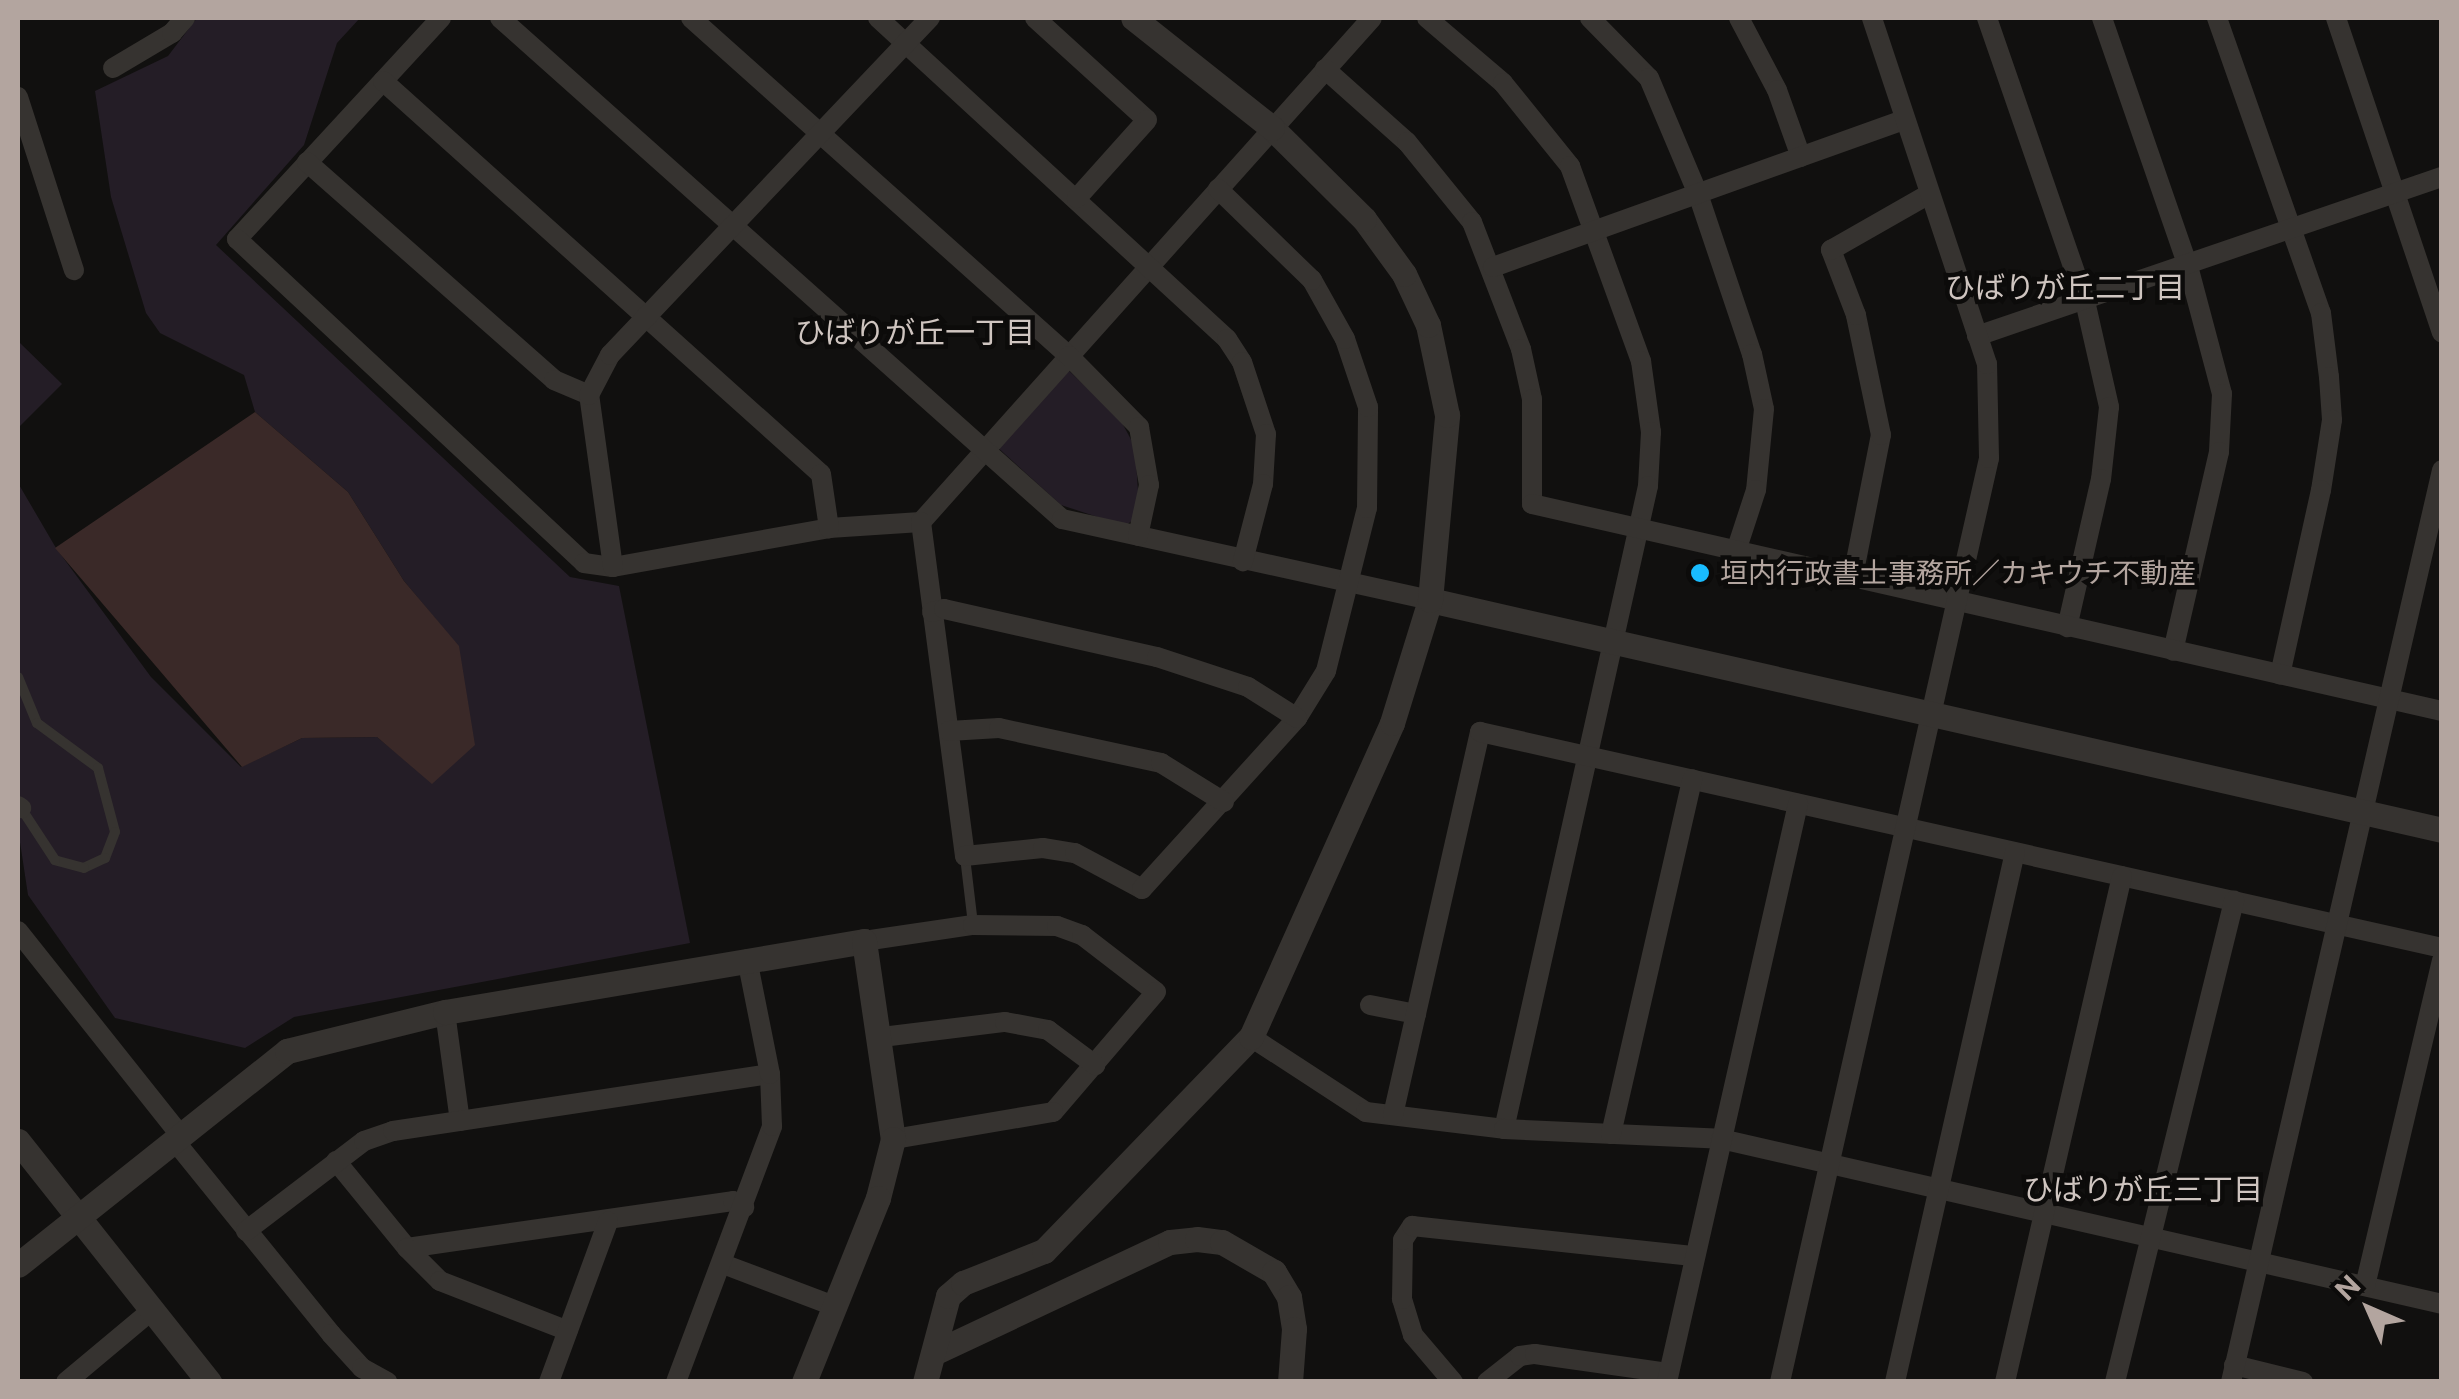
<!DOCTYPE html>
<html>
<head>
<meta charset="utf-8">
<style>
	body { margin:0 }
	#map { position:relative; width:2459px; height:1399px; overflow:hidden; background:#11100f; font-family:"Public Sans","Noto Sans JP",sans-serif }
	div>[style] { position:absolute }
	.green>* { inset:0; background:#241d26 }
	.water>* { inset:0; background:#3a2928 }
	.service>* { height:10px; margin:-5px; padding:0 5px; transform-origin:5px; border-radius:5px; background:#363330 }
	.minor>* { height:20px; margin:-10px; padding:0 10px; transform-origin:10px; border-radius:10px; background:#363330 }
	.tertiary>* { height:25px; margin:-12.5px; padding:0 12.5px; transform-origin:12.5px; border-radius:12.5px; background:#363330 }
	.dots>* { width:28px; height:28px; translate:-50% -50%; box-sizing:border-box; border:5px solid #0c0b0a; border-radius:50% }
	span { translate:-50% -50%; white-space:nowrap; text-align:center; line-height:1.15; -webkit-text-stroke:9px #0c0b0a; paint-order:stroke }
	.poi-label { font-size:28px; color:#b3a59f }
	.left { translate:0 -50%; text-align:left }
	.neighbourhood-label { font-size:30px; color:#cfc5c0 }
	.frame { position:absolute; inset:0; border:20px solid #b3a59f; pointer-events:none }
	.north { position:absolute; left:2319px; top:1259px; width:100px; height:100px; -webkit-text-stroke:8px #0c0b0a; paint-order:stroke; rotate:315deg; font-size:28px; font-weight:700; line-height:40px; text-align:center; color:#b3a59f }
	.north::after { content:''; display:block; margin:auto; width:35px; height:45px; background:#b3a59f; clip-path:polygon(50% 0,100% 100%,50% 72%,0 100%) }
</style>
</head>
<body>
<div id="map">
	<div class="green">
		<div style="clip-path:polygon(197px 18px,360px 18px,337px 43px,304px 145px,216px 245px,570px 577px,619px 586px,690px 943px,294px 1017px,245px 1048px,115px 1018px,28px 895px,18px 829px,18px 483px,56px 548px,151px 677px,241px 767px,302px 738px,377px 737px,433px 783px,458px 646px,404px 581px,348px 492px,255px 412px,244px 375px,160px 333px,146px 313px,111px 197px,95px 91px,168px 56px)"></div>
		<div style="clip-path:polygon(18px 341px,62px 384px,18px 428px)"></div>
		<div style="clip-path:polygon(1066px 368px,1120px 419px,1135px 447px,1138px 491px,1133px 520px,1125px 526px,1061px 505px,996px 446px)"></div>
	</div>
	<div class="water">
		<div style="clip-path:polygon(255px 412px,348px 492px,404px 581px,459px 646px,475px 745px,432px 784px,377px 737px,302px 738px,242px 767px,55px 548px)"></div>
	</div>
	<div class="service">
		<div style="left:18px;top:677px;width:50px;rotate:67.6deg"></div>
		<div style="left:37px;top:723px;width:76px;rotate:36.4deg"></div>
		<div style="left:98px;top:768px;width:66px;rotate:75.1deg"></div>
		<div style="left:115px;top:832px;width:28px;rotate:111deg"></div>
		<div style="left:105px;top:858px;width:23px;rotate:155deg"></div>
		<div style="left:84px;top:868px;width:30px;rotate:-165deg"></div>
		<div style="left:55px;top:860px;width:62px;rotate:-123.2deg"></div>
		<div style="left:965px;top:857px;width:67px;rotate:83.2deg"></div>
	</div>
	<div class="minor">
		<div style="left:441px;top:18px;width:301px;rotate:132.7deg"></div>
		<div style="left:237px;top:239px;width:475px;rotate:43deg"></div>
		<div style="left:584px;top:563px;width:29px;rotate:8deg"></div>
		<div style="left:613px;top:567px;width:219px;rotate:-10.2deg"></div>
		<div style="left:829px;top:528px;width:92px;rotate:-3.7deg"></div>
		<div style="left:921px;top:522px;width:676px;rotate:-48.18deg"></div>
		<div style="left:500px;top:18px;width:753px;rotate:41.72deg"></div>
		<div style="left:1062px;top:519px;width:377px;rotate:12.4deg"></div>
		<div style="left:691px;top:18px;width:507px;rotate:41.8deg"></div>
		<div style="left:1069px;top:356px;width:100px;rotate:45.4deg"></div>
		<div style="left:1139px;top:427px;width:59px;rotate:80.2deg"></div>
		<div style="left:1149px;top:485px;width:52px;rotate:102.2deg"></div>
		<div style="left:878px;top:18px;width:474px;rotate:42.6deg"></div>
		<div style="left:1227px;top:339px;width:27px;rotate:57deg"></div>
		<div style="left:1242px;top:362px;width:76px;rotate:71.6deg"></div>
		<div style="left:1266px;top:434px;width:50px;rotate:93.4deg"></div>
		<div style="left:1263px;top:484px;width:80px;rotate:104.6deg"></div>
		<div style="left:1035px;top:18px;width:151px;rotate:42.3deg"></div>
		<div style="left:1147px;top:120px;width:105px;rotate:131.9deg"></div>
		<div style="left:1427px;top:18px;width:100px;rotate:40.5deg"></div>
		<div style="left:1503px;top:83px;width:107px;rotate:51.1deg"></div>
		<div style="left:1570px;top:166px;width:208px;rotate:70deg"></div>
		<div style="left:1641px;top:361px;width:72px;rotate:82deg"></div>
		<div style="left:1651px;top:432px;width:54px;rotate:93.2deg"></div>
		<div style="left:1648px;top:486px;width:659px;rotate:102.62deg"></div>
		<div style="left:1590px;top:18px;width:84px;rotate:45.5deg"></div>
		<div style="left:1649px;top:78px;width:126px;rotate:67.1deg"></div>
		<div style="left:1698px;top:194px;width:169px;rotate:71.4deg"></div>
		<div style="left:1752px;top:354px;width:56px;rotate:77.7deg"></div>
		<div style="left:1764px;top:409px;width:81px;rotate:95.6deg"></div>
		<div style="left:1756px;top:490px;width:61px;rotate:108.1deg"></div>
		<div style="left:1739px;top:18px;width:81px;rotate:62.2deg"></div>
		<div style="left:1777px;top:90px;width:71px;rotate:70.3deg"></div>
		<div style="left:1987px;top:18px;width:299px;rotate:70.9deg"></div>
		<div style="left:2085px;top:301px;width:109px;rotate:77.2deg"></div>
		<div style="left:2109px;top:407px;width:72px;rotate:96.3deg"></div>
		<div style="left:2101px;top:479px;width:152px;rotate:102.9deg"></div>
		<div style="left:2102px;top:18px;width:262px;rotate:70.9deg"></div>
		<div style="left:2188px;top:266px;width:132px;rotate:75.1deg"></div>
		<div style="left:2222px;top:394px;width:58px;rotate:93deg"></div>
		<div style="left:2219px;top:452px;width:204px;rotate:103deg"></div>
		<div style="left:2217px;top:18px;width:313px;rotate:70.6deg"></div>
		<div style="left:2321px;top:313px;width:64px;rotate:82.9deg"></div>
		<div style="left:2329px;top:377px;width:43px;rotate:86deg"></div>
		<div style="left:2332px;top:420px;width:71px;rotate:98.9deg"></div>
		<div style="left:2321px;top:490px;width:189px;rotate:102.5deg"></div>
		<div style="left:2336px;top:18px;width:332px;rotate:71.4deg"></div>
		<div style="left:113px;top:68px;width:69px;rotate:-30.7deg"></div>
		<div style="left:172px;top:33px;width:20px;rotate:-49deg"></div>
		<div style="left:1325px;top:69px;width:110px;rotate:41.7deg"></div>
		<div style="left:1407px;top:142px;width:103px;rotate:50.9deg"></div>
		<div style="left:1472px;top:222px;width:136px;rotate:68.9deg"></div>
		<div style="left:1521px;top:349px;width:51px;rotate:77.6deg"></div>
		<div style="left:1532px;top:399px;width:105px;rotate:90deg"></div>
		<div style="left:1532px;top:504px;width:933px;rotate:12.82deg"></div>
		<div style="left:383px;top:81px;width:588px;rotate:41.9deg"></div>
		<div style="left:821px;top:474px;width:55px;rotate:81.6deg"></div>
		<div style="left:18px;top:97px;width:182px;rotate:72.1deg"></div>
		<div style="left:307px;top:162px;width:329px;rotate:41.4deg"></div>
		<div style="left:554px;top:380px;width:38px;rotate:23deg"></div>
		<div style="left:1493px;top:267px;width:436px;rotate:-19.7deg"></div>
		<div style="left:1977px;top:336px;width:491px;rotate:-18.9deg"></div>
		<div style="left:921px;top:522px;width:337px;rotate:82.5deg"></div>
		<div style="left:965px;top:856px;width:78px;rotate:-5.9deg"></div>
		<div style="left:1043px;top:848px;width:32px;rotate:9deg"></div>
		<div style="left:1075px;top:853px;width:76px;rotate:28.2deg"></div>
		<div style="left:1142px;top:889px;width:231px;rotate:-47.8deg"></div>
		<div style="left:1297px;top:718px;width:55px;rotate:-58.3deg"></div>
		<div style="left:1326px;top:671px;width:168px;rotate:-75.9deg"></div>
		<div style="left:1367px;top:508px;width:101px;rotate:-89.4deg"></div>
		<div style="left:1368px;top:407px;width:72px;rotate:-108.7deg"></div>
		<div style="left:1345px;top:339px;width:68px;rotate:-119.2deg"></div>
		<div style="left:1312px;top:280px;width:131px;rotate:-135.9deg"></div>
		<div style="left:613px;top:567px;width:174px;rotate:-97.9deg"></div>
		<div style="left:589px;top:395px;width:45px;rotate:-62.3deg"></div>
		<div style="left:610px;top:355px;width:465px;rotate:-46.5deg"></div>
		<div style="left:1853px;top:576px;width:144px;rotate:-78.8deg"></div>
		<div style="left:1881px;top:435px;width:123px;rotate:-101.8deg"></div>
		<div style="left:1856px;top:315px;width:70px;rotate:-111deg"></div>
		<div style="left:1831px;top:250px;width:113px;rotate:-29.7deg"></div>
		<div style="left:932px;top:612px;width:12px;rotate:-14deg"></div>
		<div style="left:944px;top:609px;width:218px;rotate:12.7deg"></div>
		<div style="left:1157px;top:657px;width:96px;rotate:18.2deg"></div>
		<div style="left:1248px;top:687px;width:58px;rotate:32.3deg"></div>
		<div style="left:949px;top:731px;width:50px;rotate:-3.4deg"></div>
		<div style="left:999px;top:728px;width:166px;rotate:12.2deg"></div>
		<div style="left:1161px;top:763px;width:74px;rotate:31.8deg"></div>
		<div style="left:18px;top:806px;width:4px;rotate:34deg"></div>
		<div style="left:18px;top:931px;width:260px;rotate:51.5deg"></div>
		<div style="left:864px;top:941px;width:110px;rotate:-8.4deg"></div>
		<div style="left:973px;top:925px;width:84px;rotate:0.7deg"></div>
		<div style="left:1057px;top:926px;width:27px;rotate:20deg"></div>
		<div style="left:1082px;top:935px;width:93px;rotate:37.6deg"></div>
		<div style="left:1156px;top:992px;width:158px;rotate:130.6deg"></div>
		<div style="left:1053px;top:1112px;width:162px;rotate:170.4deg"></div>
		<div style="left:1370px;top:1005px;width:47px;rotate:11.1deg"></div>
		<div style="left:445px;top:1012px;width:110px;rotate:82.2deg"></div>
		<div style="left:882px;top:1037px;width:124px;rotate:-7deg"></div>
		<div style="left:1005px;top:1022px;width:44px;rotate:10.5deg"></div>
		<div style="left:1048px;top:1030px;width:59px;rotate:36.7deg"></div>
		<div style="left:1251px;top:1037px;width:137px;rotate:33.1deg"></div>
		<div style="left:1366px;top:1112px;width:139px;rotate:7deg"></div>
		<div style="left:1504px;top:1129px;width:217px;rotate:2.6deg"></div>
		<div style="left:1721px;top:1139px;width:740px;rotate:12.89deg"></div>
		<div style="left:1393px;top:1115px;width:393px;rotate:-77.2deg"></div>
		<div style="left:1480px;top:732px;width:986px;rotate:12.65deg"></div>
		<div style="left:1611px;top:1134px;width:364px;rotate:-77.1deg"></div>
		<div style="left:174px;top:1140px;width:250px;rotate:51deg"></div>
		<div style="left:331px;top:1334px;width:46px;rotate:47.6deg"></div>
		<div style="left:362px;top:1368px;width:29px;rotate:29deg"></div>
		<div style="left:336px;top:1161px;width:112px;rotate:50.8deg"></div>
		<div style="left:407px;top:1248px;width:329px;rotate:-8.2deg"></div>
		<div style="left:733px;top:1201px;width:13px;rotate:29deg"></div>
		<div style="left:246px;top:1231px;width:148px;rotate:-37.3deg"></div>
		<div style="left:364px;top:1141px;width:31px;rotate:-19deg"></div>
		<div style="left:393px;top:1131px;width:381px;rotate:-8.6deg"></div>
		<div style="left:407px;top:1248px;width:47px;rotate:45deg"></div>
		<div style="left:440px;top:1281px;width:137px;rotate:21.3deg"></div>
		<div style="left:723px;top:1264px;width:119px;rotate:20.7deg"></div>
		<div style="left:2365px;top:1286px;width:335px;rotate:-76.7deg"></div>
		<div style="left:2234px;top:1365px;width:71px;rotate:13.8deg"></div>
		<div style="left:66px;top:1382px;width:112px;rotate:-39.9deg"></div>
		<div style="left:549px;top:1382px;width:171px;rotate:-69.8deg"></div>
		<div style="left:676px;top:1382px;width:273px;rotate:-69.4deg"></div>
		<div style="left:772px;top:1126px;width:52px;rotate:-92.2deg"></div>
		<div style="left:770px;top:1074px;width:117px;rotate:-101.3deg"></div>
		<div style="left:1453px;top:1382px;width:62px;rotate:-130.4deg"></div>
		<div style="left:1413px;top:1335px;width:38px;rotate:-107deg"></div>
		<div style="left:1402px;top:1299px;width:59px;rotate:-89deg"></div>
		<div style="left:1403px;top:1240px;width:17px;rotate:-57deg"></div>
		<div style="left:1412px;top:1226px;width:282px;rotate:6.1deg"></div>
		<div style="left:1487px;top:1382px;width:42px;rotate:-38.2deg"></div>
		<div style="left:1520px;top:1356px;width:15px;rotate:-8deg"></div>
		<div style="left:1535px;top:1354px;width:134px;rotate:8.1deg"></div>
		<div style="left:1667px;top:1382px;width:593px;rotate:-77.23deg"></div>
		<div style="left:1780px;top:1382px;width:947px;rotate:-77.25deg"></div>
		<div style="left:1989px;top:458px;width:94px;rotate:-91.2deg"></div>
		<div style="left:1987px;top:364px;width:365px;rotate:-108.4deg"></div>
		<div style="left:1895px;top:1382px;width:543px;rotate:-77.24deg"></div>
		<div style="left:2005px;top:1382px;width:519px;rotate:-76.98deg"></div>
		<div style="left:2115px;top:1382px;width:496px;rotate:-76.1deg"></div>
		<div style="left:2231px;top:1382px;width:936px;rotate:-76.97deg"></div>
	</div>
	<div class="tertiary">
		<div style="left:1430px;top:600px;width:1038px;rotate:12.8deg"></div>
		<div style="left:18px;top:1141px;width:308px;rotate:51.6deg"></div>
		<div style="left:18px;top:1265px;width:344px;rotate:-38.5deg"></div>
		<div style="left:287px;top:1051px;width:163px;rotate:-13.9deg"></div>
		<div style="left:445px;top:1012px;width:425px;rotate:-9.6deg"></div>
		<div style="left:864px;top:941px;width:200px;rotate:81.7deg"></div>
		<div style="left:893px;top:1139px;width:61px;rotate:104.3deg"></div>
		<div style="left:878px;top:1198px;width:198px;rotate:111.9deg"></div>
		<div style="left:938px;top:1351px;width:256px;rotate:-25.2deg"></div>
		<div style="left:1170px;top:1242px;width:27px;rotate:-6deg"></div>
		<div style="left:1197px;top:1239px;width:25px;rotate:7deg"></div>
		<div style="left:1222px;top:1242px;width:60px;rotate:30deg"></div>
		<div style="left:1274px;top:1272px;width:29px;rotate:59deg"></div>
		<div style="left:1289px;top:1297px;width:32px;rotate:81deg"></div>
		<div style="left:1294px;top:1329px;width:53px;rotate:94.3deg"></div>
		<div style="left:925px;top:1382px;width:89px;rotate:-75deg"></div>
		<div style="left:948px;top:1296px;width:20px;rotate:-41deg"></div>
		<div style="left:963px;top:1283px;width:87px;rotate:-21.6deg"></div>
		<div style="left:1044px;top:1251px;width:298px;rotate:-46deg"></div>
		<div style="left:1251px;top:1037px;width:344px;rotate:-65.8deg"></div>
		<div style="left:1392px;top:723px;width:129px;rotate:-72.8deg"></div>
		<div style="left:1430px;top:600px;width:186px;rotate:-84.7deg"></div>
		<div style="left:1447px;top:415px;width:92px;rotate:-101.9deg"></div>
		<div style="left:1428px;top:325px;width:56px;rotate:-115.2deg"></div>
		<div style="left:1404px;top:274px;width:68px;rotate:-126deg"></div>
		<div style="left:1364px;top:219px;width:129px;rotate:-135.3deg"></div>
		<div style="left:1272px;top:128px;width:177px;rotate:-141.6deg"></div>
	</div>
	<div class="dots">
		<div style="left:1700px;top:573px;background:#19bcff"></div>
	</div>
	<div class="poi-label">
		<span class="left" style="left:1720px;top:573px">垣内行政書士事務所／カキウチ不動産</span>
	</div>
	<div class="neighbourhood-label">
		<span style="left:2065px;top:287px">ひばりが丘二丁目</span>
		<span style="left:915px;top:332px">ひばりが丘一丁目</span>
		<span style="left:2143px;top:1189px">ひばりが丘三丁目</span>
	</div>
	<div class="frame"></div>
	<div class="north">N</div>
</div>
</body>
</html>
